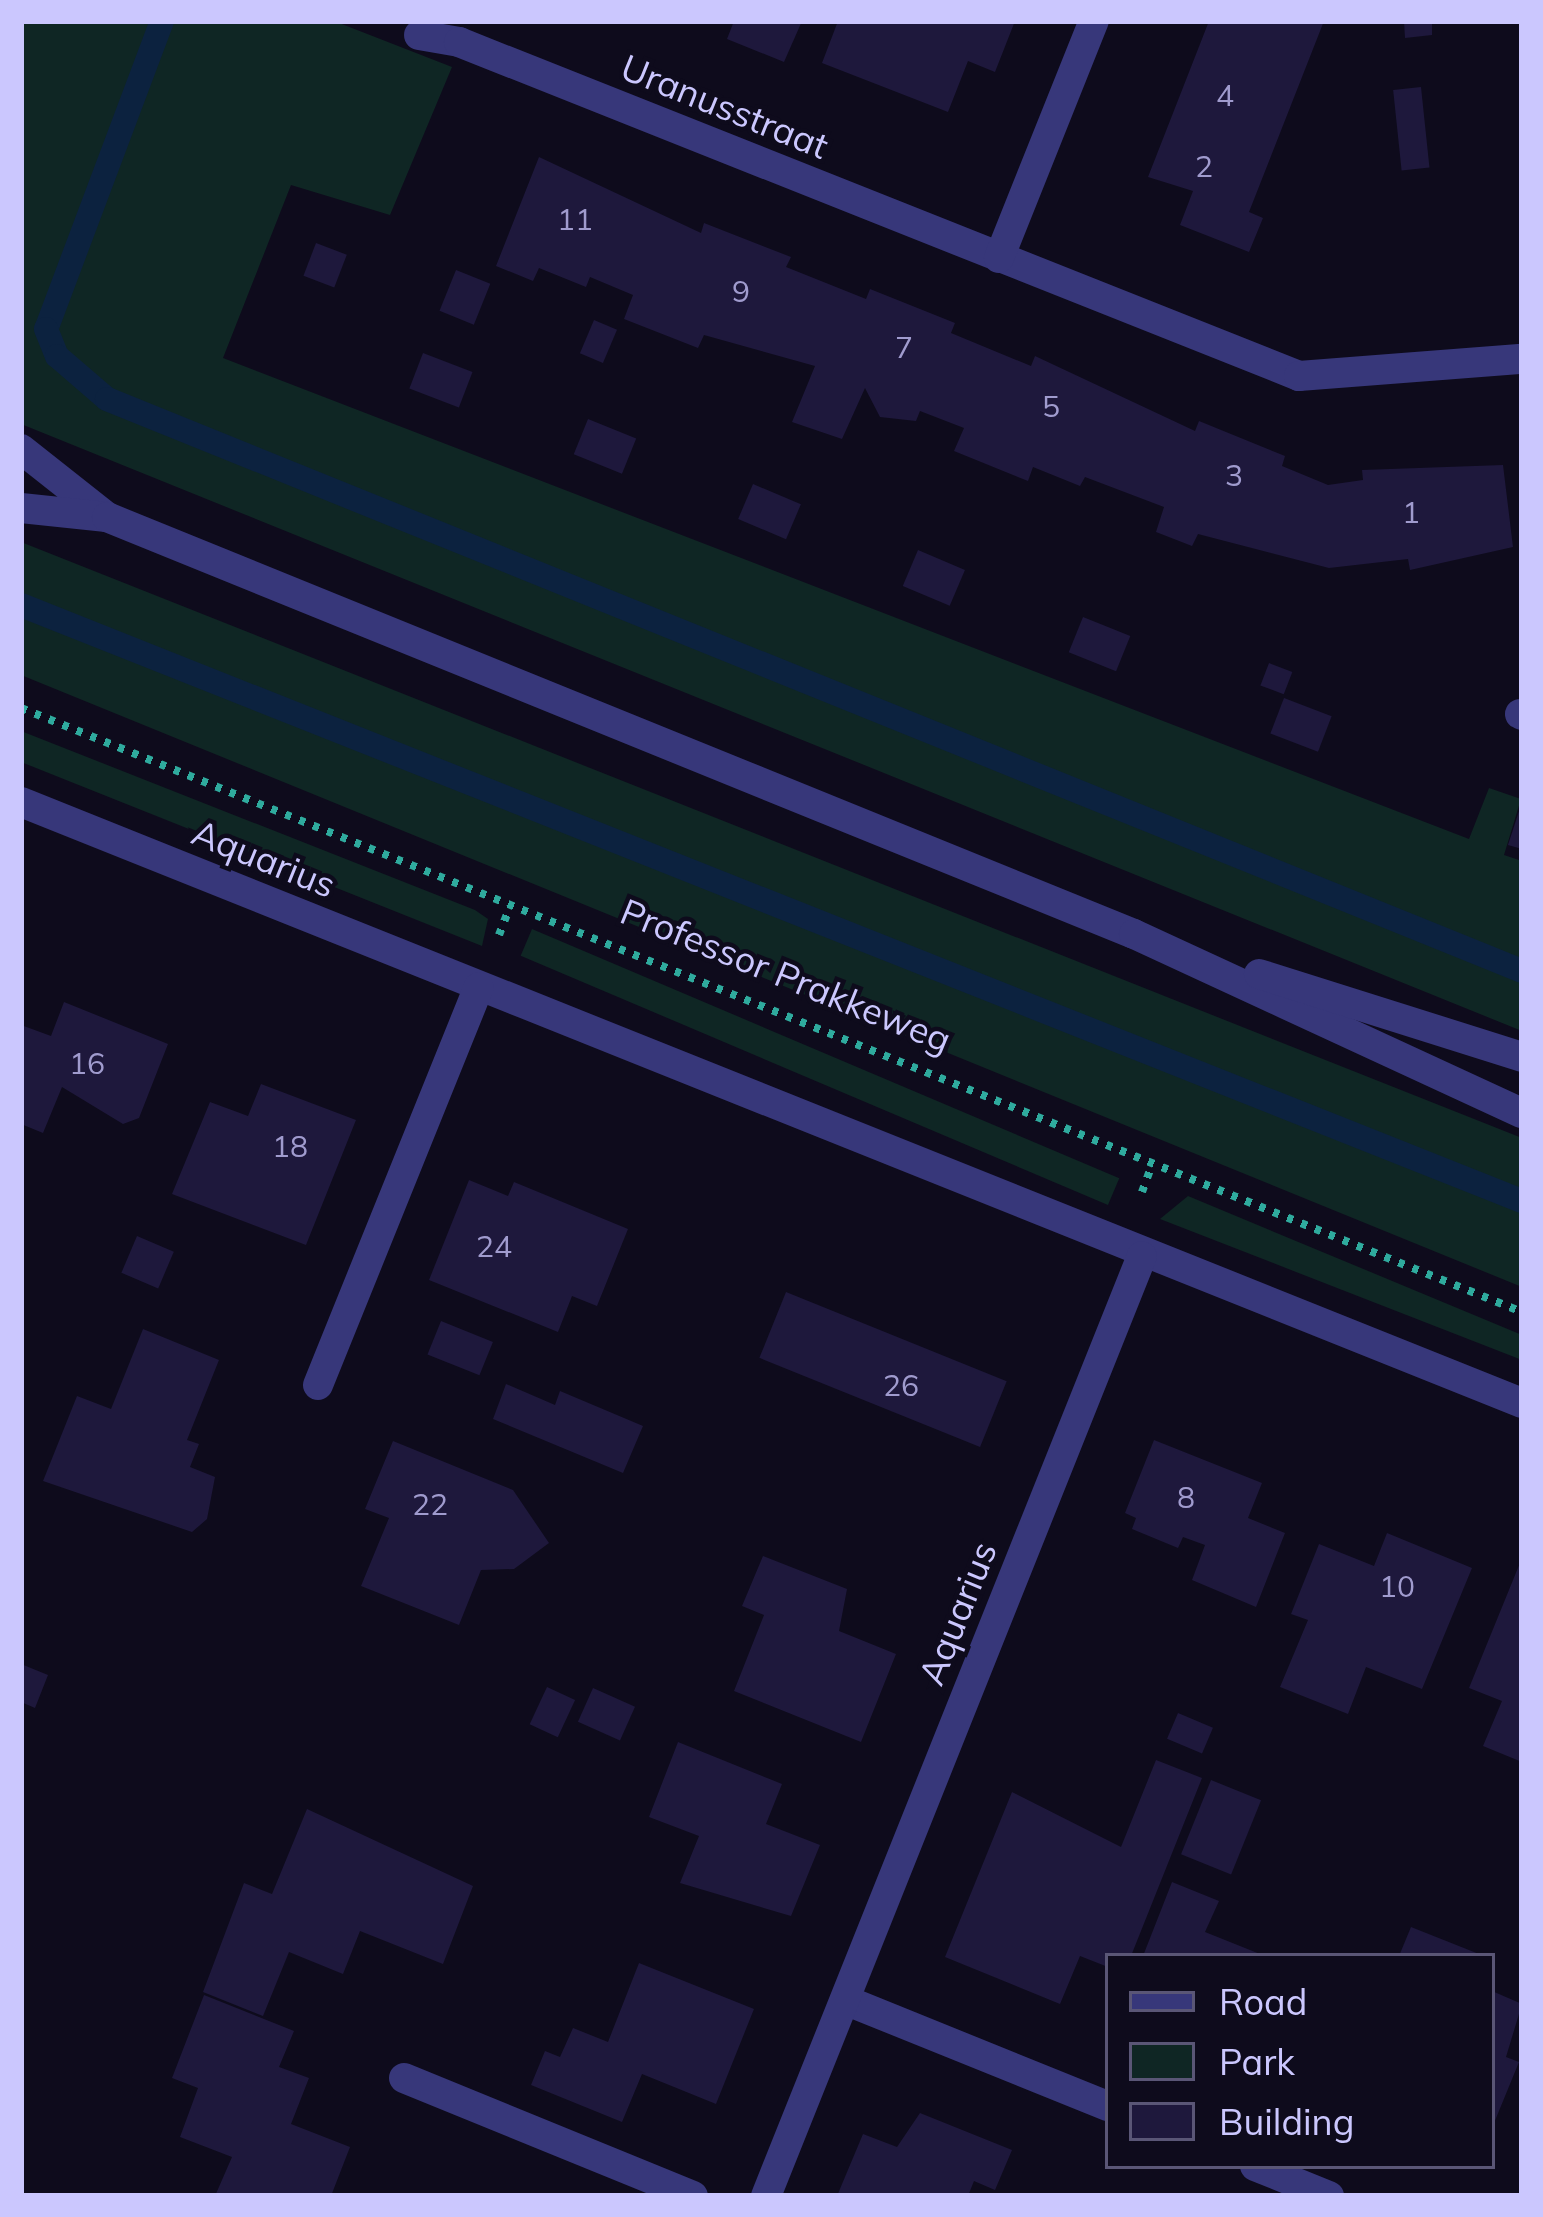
<!DOCTYPE html>
<html>
<head>
<meta charset="utf-8">
<style>
	body { margin:0 }
	#map { position:relative; width:1543px; height:2217px; overflow:hidden; background:#0e0b1c; font-family:Mulish,sans-serif }
	div>[style] { position:absolute }
	.green>* { inset:0; background:#0f2624; transform-origin:0 0 }
	.stream>* { height:24px; margin:-12px; padding:0 12px; transform-origin:12px; border-radius:12px; background:#0c223f }
	.building>* { inset:0; background:#1e183c; transform-origin:0 0 }
	.path>* { height:8px; margin-top:-4px; transform-origin:0; background:repeating-linear-gradient(90deg,#2fab9e 0 6px,transparent 0 15px) }
	.minor>* { height:30px; margin:-15px; padding:0 15px; transform-origin:15px; border-radius:15px; background:#37377a }
	span { translate:-50% -50%; white-space:nowrap; text-align:center; line-height:1.15; -webkit-text-stroke:9px #0e0b1c; paint-order:stroke }
	.number-label { font-size:30px; color:#a09bce }
	.number-label span { -webkit-text-stroke-width:0 }
	.street-label { font-size:36px; color:#cbc7fe }
	.frame { position:absolute; inset:0; border:24px solid #cbc7fe; pointer-events:none }
	.legend { position:absolute; left:1105px; top:1953px; width:390px; height:216px; box-sizing:border-box; background:#0e0b1c; border:3px solid #5a5676; margin:0; padding:15px 21px; list-style:none; font-size:36px; color:#cbc7fe }
	.legend li { display:flex; align-items:center; gap:24px; height:60px }
	.legend b { width:60px; border:3px solid #5a5676 }
</style>
</head>
<body>
<div id="map">
	<div class="green">
		<div style="clip-path:polygon(21px 21px,334px 21px,452px 67px,390px 215px,291px 185px,223px 358px,1469px 839px,1489px 788px,1521px 799px,1504px 855px,1522px 861px,1522px 1031px,21px 424px)"></div>
		<div style="clip-path:polygon(21px 542px,1522px 1138px,1522px 1287px,21px 675px)"></div>
		<div style="clip-path:polygon(21px 731px,475px 910px,488px 919px,482px 946px,21px 762px)"></div>
		<div style="left:532px;top:929px;width:638px;height:29px;rotate:23deg"></div>
		<div style="clip-path:polygon(1188px 1196px,1522px 1335px,1522px 1360px,1160px 1219px)"></div>
	</div>
	<div class="stream">
		<div style="left:162px;top:21px;width:329px;rotate:110.6deg"></div>
		<div style="left:46px;top:329px;width:29px;rotate:68deg"></div>
		<div style="left:57px;top:356px;width:66px;rotate:40.7deg"></div>
		<div style="left:107px;top:399px;width:1526px;rotate:22.01deg"></div>
		<div style="left:21px;top:605px;width:1615px;rotate:21.66deg"></div>
	</div>
	<div class="building">
		<div style="clip-path:polygon(734px 21px,802px 21px,784px 62px,727px 39px)"></div>
		<div style="clip-path:polygon(838px 21px,1015px 21px,995px 72px,968px 61px,948px 112px,822px 63px)"></div>
		<div style="clip-path:polygon(1209px 21px,1324px 21px,1249px 212px,1263px 218px,1249px 252px,1180px 225px,1193px 191px,1148px 177px)"></div>
		<div style="clip-path:polygon(1404px 21px,1432px 21px,1432px 35px,1405px 38px)"></div>
		<div style="left:1421px;top:87px;width:81px;height:28px;rotate:84deg"></div>
		<div style="clip-path:polygon(539px 157px,701px 233px,704px 223px,791px 257px,786px 267px,866px 299px,870px 289px,955px 323px,951px 333px,1031px 366px,1035px 356px,1195px 431px,1199px 421px,1285px 456px,1282px 466px,1328px 485px,1363px 480px,1362px 470px,1503px 465px,1513px 547px,1410px 570px,1408px 559px,1329px 568px,1198px 534px,1192px 546px,1156px 532px,1164px 507px,1085px 477px,1080px 486px,1033px 467px,1028px 481px,954px 451px,964px 428px,920px 411px,916px 421px,880px 417px,865px 388px,842px 439px,792px 422px,815px 366px,704px 335px,698px 348px,624px 319px,633px 295px,590px 277px,586px 287px,539px 268px,533px 281px,496px 266px)"></div>
		<div style="left:316px;top:243px;width:33px;height:35px;rotate:21deg"></div>
		<div style="left:456px;top:270px;width:37px;height:44px;rotate:22deg"></div>
		<div style="left:594px;top:320px;width:25px;height:36px;rotate:23deg"></div>
		<div style="left:423px;top:353px;width:53px;height:38px;rotate:21deg"></div>
		<div style="left:588px;top:419px;width:52px;height:38px;rotate:22deg"></div>
		<div style="left:753px;top:484px;width:52px;height:38px;rotate:23deg"></div>
		<div style="left:918px;top:550px;width:51px;height:39px;rotate:23deg"></div>
		<div style="left:1083px;top:617px;width:51px;height:38px;rotate:22deg"></div>
		<div style="left:1269px;top:663px;width:25px;height:24px;rotate:21deg"></div>
		<div style="left:1284px;top:698px;width:51px;height:38px;rotate:21deg"></div>
		<div style="clip-path:polygon(1521px 805px,1522px 805px,1522px 849px,1508px 845px)"></div>
		<div style="clip-path:polygon(64px 1002px,168px 1044px,139px 1118px,123px 1124px,62px 1087px,43px 1133px,21px 1124px,21px 1025px,51px 1036px)"></div>
		<div style="clip-path:polygon(261px 1084px,356px 1120px,306px 1245px,172px 1194px,210px 1102px,248px 1116px)"></div>
		<div style="clip-path:polygon(469px 1180px,508px 1196px,514px 1182px,628px 1229px,597px 1306px,572px 1296px,558px 1332px,429px 1280px)"></div>
		<div style="left:137px;top:1236px;width:40px;height:40px;rotate:23deg"></div>
		<div style="left:786px;top:1292px;width:238px;height:71px;rotate:22deg"></div>
		<div style="left:441px;top:1321px;width:56px;height:36px;rotate:22deg"></div>
		<div style="clip-path:polygon(143px 1329px,219px 1360px,187px 1440px,199px 1444px,190px 1467px,215px 1477px,207px 1519px,192px 1532px,43px 1481px,77px 1396px,111px 1409px)"></div>
		<div style="clip-path:polygon(506px 1384px,555px 1405px,560px 1391px,643px 1426px,623px 1473px,493px 1419px)"></div>
		<div style="clip-path:polygon(1154px 1440px,1262px 1483px,1248px 1518px,1285px 1533px,1256px 1607px,1192px 1580px,1205px 1545px,1183px 1537px,1178px 1548px,1132px 1529px,1136px 1518px,1125px 1513px)"></div>
		<div style="clip-path:polygon(393px 1441px,513px 1490px,549px 1543px,514px 1569px,481px 1570px,459px 1625px,361px 1586px,389px 1518px,365px 1509px)"></div>
		<div style="clip-path:polygon(1387px 1533px,1472px 1568px,1422px 1689px,1366px 1667px,1348px 1714px,1280px 1687px,1308px 1620px,1291px 1614px,1319px 1544px,1374px 1566px)"></div>
		<div style="clip-path:polygon(763px 1556px,847px 1589px,839px 1631px,896px 1654px,861px 1742px,734px 1691px,764px 1615px,742px 1606px)"></div>
		<div style="clip-path:polygon(1522px 1558px,1522px 1762px,1483px 1746px,1502px 1701px,1469px 1688px)"></div>
		<div style="clip-path:polygon(21px 1664px,48px 1675px,35px 1708px,21px 1702px)"></div>
		<div style="left:547px;top:1687px;width:31px;height:41px;rotate:25deg"></div>
		<div style="left:593px;top:1688px;width:46px;height:37px;rotate:24deg"></div>
		<div style="left:1178px;top:1713px;width:38px;height:28px;rotate:23deg"></div>
		<div style="clip-path:polygon(678px 1742px,782px 1784px,766px 1824px,820px 1845px,791px 1916px,680px 1883px,699px 1836px,649px 1817px)"></div>
		<div style="clip-path:polygon(1156px 1760px,1202px 1778px,1131px 1956px,1108px 1956px,1108px 1967px,1080px 1956px,1060px 2004px,945px 1957px,1012px 1792px,1121px 1847px)"></div>
		<div style="left:1211px;top:1780px;width:54px;height:80px;rotate:22deg"></div>
		<div style="clip-path:polygon(307px 1809px,473px 1886px,443px 1964px,360px 1931px,343px 1974px,289px 1952px,263px 2016px,203px 1992px,244px 1883px,272px 1894px)"></div>
		<div style="clip-path:polygon(1172px 1882px,1219px 1901px,1205px 1932px,1265px 1956px,1143px 1956px)"></div>
		<div style="clip-path:polygon(1411px 1927px,1484px 1956px,1399px 1956px)"></div>
		<div style="clip-path:polygon(639px 1963px,754px 2009px,716px 2104px,642px 2074px,622px 2122px,531px 2085px,545px 2051px,560px 2057px,573px 2028px,608px 2042px)"></div>
		<div style="clip-path:polygon(1492px 1991px,1522px 2004px,1506px 2057px,1519px 2062px,1492px 2128px)"></div>
		<div style="clip-path:polygon(204px 1995px,294px 2031px,279px 2067px,309px 2078px,291px 2124px,350px 2147px,331px 2196px,215px 2196px,232px 2157px,180px 2137px,198px 2088px,172px 2078px)"></div>
		<div style="clip-path:polygon(920px 2113px,1012px 2150px,995px 2190px,974px 2181px,968px 2196px,837px 2196px,863px 2134px,897px 2147px)"></div>
	</div>
	<div class="path">
		<div style="left:21px;top:708px;width:1618px;rotate:21.92deg"></div>
		<div style="left:499px;top:935px;width:30px;rotate:-69deg"></div>
		<div style="left:1142px;top:1192px;width:29px;rotate:-70deg"></div>
	</div>
	<div class="minor">
		<div style="left:419px;top:35px;width:41px;rotate:9.9deg"></div>
		<div style="left:459px;top:42px;width:904px;rotate:21.68deg"></div>
		<div style="left:1299px;top:376px;width:224px;rotate:-4.4deg"></div>
		<div style="left:999px;top:258px;width:255px;rotate:-68.2deg"></div>
		<div style="left:21px;top:449px;width:110px;rotate:38.3deg"></div>
		<div style="left:21px;top:508px;width:86px;rotate:6deg"></div>
		<div style="left:107px;top:517px;width:1108px;rotate:22.1deg"></div>
		<div style="left:1134px;top:934px;width:427px;rotate:24.8deg"></div>
		<div style="left:1520px;top:714px;width:2px;rotate:27deg"></div>
		<div style="left:21px;top:802px;width:1617px;rotate:21.82deg"></div>
		<div style="left:1259px;top:974px;width:276px;rotate:17.5deg"></div>
		<div style="left:318px;top:1385px;width:429px;rotate:-68deg"></div>
		<div style="left:845px;top:2000px;width:284px;rotate:22deg"></div>
		<div style="left:404px;top:2078px;width:312px;rotate:22.2deg"></div>
		<div style="left:1255px;top:2166px;width:80px;rotate:22.1deg"></div>
		<div style="left:766px;top:2196px;width:1012px;rotate:-68.2deg"></div>
	</div>
	<div class="number-label">
		<span style="left:1225px;top:95px">4</span>
		<span style="left:1204px;top:166px">2</span>
		<span style="left:575px;top:219px">11</span>
		<span style="left:741px;top:291px">9</span>
		<span style="left:904px;top:347px">7</span>
		<span style="left:1051px;top:406px">5</span>
		<span style="left:1234px;top:475px">3</span>
		<span style="left:1411px;top:512px">1</span>
		<span style="left:87px;top:1063px">16</span>
		<span style="left:290px;top:1146px">18</span>
		<span style="left:494px;top:1246px">24</span>
		<span style="left:901px;top:1385px">26</span>
		<span style="left:1186px;top:1497px">8</span>
		<span style="left:430px;top:1504px">22</span>
		<span style="left:1397px;top:1586px">10</span>
	</div>
	<div class="street-label">
		<span style="left:725px;top:106px;rotate:22deg">Uranusstraat</span>
		<span style="left:264px;top:858px;rotate:22deg">Aquarius</span>
		<span style="left:786px;top:975px;rotate:22deg">Professor Prakkeweg</span>
		<span style="left:957px;top:1613px;rotate:-68deg">Aquarius</span>
	</div>
	<div class="frame"></div>
	<ul class="legend">
	<li><b style="height:15px;background:#37377a"></b>Road</li>
	<li><b style="height:33px;background:#0f2624"></b>Park</li>
	<li><b style="height:33px;background:#1e183c"></b>Building</li>
	</ul>
</div>
</body>
</html>
